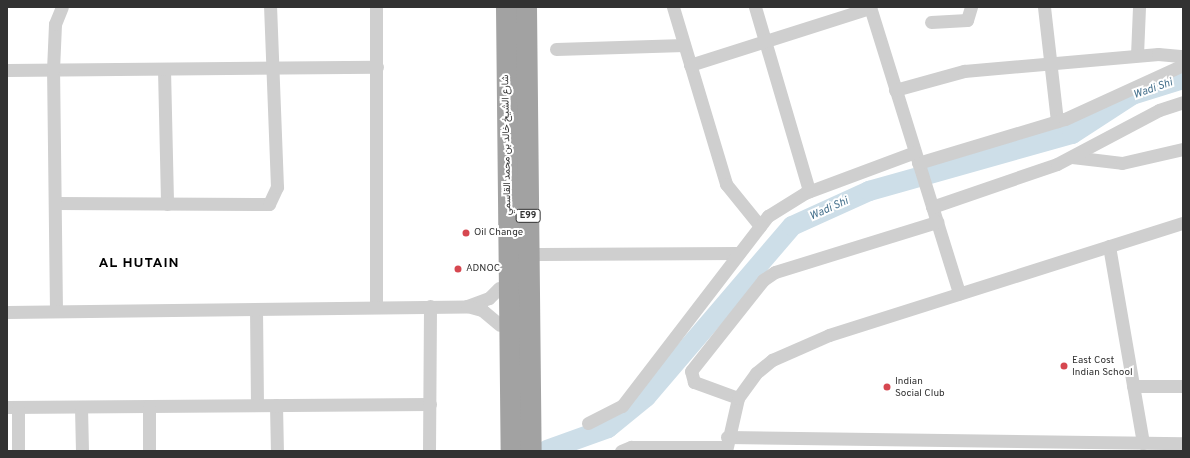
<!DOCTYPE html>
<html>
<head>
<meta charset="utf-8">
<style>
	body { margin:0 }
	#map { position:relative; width:1190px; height:458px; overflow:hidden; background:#fff; font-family:Overpass,Vazirmatn,sans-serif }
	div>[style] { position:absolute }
	.river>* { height:20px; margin:-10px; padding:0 10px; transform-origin:10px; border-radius:10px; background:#cddee8 }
	.minor>* { height:13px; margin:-6.5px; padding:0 6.5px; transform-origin:6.5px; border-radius:6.5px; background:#cfcfcf }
	.trunk>* { height:21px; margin:-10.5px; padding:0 10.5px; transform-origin:10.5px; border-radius:10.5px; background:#a2a2a2 }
	.dots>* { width:11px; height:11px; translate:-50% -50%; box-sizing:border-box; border:2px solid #fff; border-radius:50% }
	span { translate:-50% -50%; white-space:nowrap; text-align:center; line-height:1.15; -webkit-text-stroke:4px #fff; paint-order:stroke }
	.shield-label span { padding:1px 3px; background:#fff; border:1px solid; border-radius:3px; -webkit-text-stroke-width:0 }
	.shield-label { font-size:9px; color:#323232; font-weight:700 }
	.street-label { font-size:10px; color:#323232 }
	.poi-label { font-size:10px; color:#323232 }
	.left { translate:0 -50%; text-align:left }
	.water-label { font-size:11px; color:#46718d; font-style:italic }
	.district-label { font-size:14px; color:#000; font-weight:700; letter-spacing:1px }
	.frame { position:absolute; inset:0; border:8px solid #323232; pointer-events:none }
</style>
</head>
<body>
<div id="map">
	<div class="river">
		<div style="left:547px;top:450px;width:65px;rotate:-19.8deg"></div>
		<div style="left:608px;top:428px;width:49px;rotate:-39.2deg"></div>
		<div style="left:646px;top:397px;width:225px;rotate:-49.5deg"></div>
		<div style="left:792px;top:226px;width:85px;rotate:-24.4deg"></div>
		<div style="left:869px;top:191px;width:211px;rotate:-15.7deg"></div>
		<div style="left:1072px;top:134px;width:72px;rotate:-33deg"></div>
		<div style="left:1132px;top:95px;width:53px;rotate:-17.4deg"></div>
	</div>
	<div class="minor">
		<div style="left:673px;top:7px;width:185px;rotate:73.3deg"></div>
		<div style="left:726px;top:184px;width:54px;rotate:51deg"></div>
		<div style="left:755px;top:7px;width:192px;rotate:73.6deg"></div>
		<div style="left:870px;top:7px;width:300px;rotate:72.7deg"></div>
		<div style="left:1044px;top:7px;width:115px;rotate:83.5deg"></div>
		<div style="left:931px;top:22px;width:36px;rotate:-3deg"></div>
		<div style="left:967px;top:20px;width:14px;rotate:-73deg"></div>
		<div style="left:556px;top:49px;width:128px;rotate:-1.8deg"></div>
		<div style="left:1137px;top:55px;width:48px;rotate:-87.6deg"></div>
		<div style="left:690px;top:65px;width:189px;rotate:-17.6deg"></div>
		<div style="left:164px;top:69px;width:135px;rotate:88.7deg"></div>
		<div style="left:7px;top:70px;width:370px;rotate:-0.5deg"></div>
		<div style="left:895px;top:90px;width:72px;rotate:-15.4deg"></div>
		<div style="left:964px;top:71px;width:195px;rotate:-5deg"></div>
		<div style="left:1158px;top:54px;width:25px;rotate:5deg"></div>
		<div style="left:1072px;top:157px;width:50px;rotate:6.8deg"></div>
		<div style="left:1122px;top:163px;width:63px;rotate:-12.9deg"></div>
		<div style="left:918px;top:163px;width:153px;rotate:-16.7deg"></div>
		<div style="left:1065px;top:119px;width:130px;rotate:-24.6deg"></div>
		<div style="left:55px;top:203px;width:214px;rotate:0.3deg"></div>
		<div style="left:269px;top:204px;width:19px;rotate:-65deg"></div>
		<div style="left:277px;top:187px;width:180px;rotate:-92.2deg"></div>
		<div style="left:932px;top:207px;width:132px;rotate:-19deg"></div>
		<div style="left:1057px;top:164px;width:115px;rotate:-27.9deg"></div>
		<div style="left:1159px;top:110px;width:25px;rotate:-18deg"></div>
		<div style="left:1109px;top:246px;width:200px;rotate:80.2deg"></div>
		<div style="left:539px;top:254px;width:200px;rotate:-0.3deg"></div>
		<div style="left:467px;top:306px;width:23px;rotate:-20deg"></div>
		<div style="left:489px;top:298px;width:14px;rotate:-45deg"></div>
		<div style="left:376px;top:307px;width:300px;rotate:-90deg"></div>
		<div style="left:256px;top:309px;width:96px;rotate:89.4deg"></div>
		<div style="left:56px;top:311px;width:241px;rotate:-90.7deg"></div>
		<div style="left:53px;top:70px;width:46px;rotate:-87.5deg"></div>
		<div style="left:55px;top:24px;width:18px;rotate:-68deg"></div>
		<div style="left:7px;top:312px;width:460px;rotate:-0.7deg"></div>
		<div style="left:467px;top:306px;width:16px;rotate:15deg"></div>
		<div style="left:482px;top:310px;width:23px;rotate:40deg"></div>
		<div style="left:1133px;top:386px;width:50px"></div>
		<div style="left:738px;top:398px;width:47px;rotate:-160deg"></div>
		<div style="left:694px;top:382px;width:11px;rotate:-105deg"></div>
		<div style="left:691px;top:371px;width:116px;rotate:-51.6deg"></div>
		<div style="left:763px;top:280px;width:14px;rotate:-34deg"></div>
		<div style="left:775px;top:272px;width:170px;rotate:-17.2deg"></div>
		<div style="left:276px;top:405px;width:46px;rotate:88.8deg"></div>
		<div style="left:7px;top:407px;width:423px;rotate:-0.4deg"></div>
		<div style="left:81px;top:407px;width:44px;rotate:88.7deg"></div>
		<div style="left:588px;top:423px;width:38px;rotate:-27deg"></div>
		<div style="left:622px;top:406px;width:240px;rotate:-52.5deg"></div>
		<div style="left:768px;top:216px;width:44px;rotate:-31.9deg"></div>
		<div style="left:805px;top:193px;width:117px;rotate:-20.4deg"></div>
		<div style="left:727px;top:437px;width:456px;rotate:0.8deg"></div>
		<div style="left:18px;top:451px;width:44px;rotate:-90deg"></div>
		<div style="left:149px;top:451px;width:45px;rotate:-90deg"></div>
		<div style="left:429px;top:451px;width:145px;rotate:-89.6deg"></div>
		<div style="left:621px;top:451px;width:11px;rotate:-22deg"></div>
		<div style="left:631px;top:447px;width:95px"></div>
		<div style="left:726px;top:451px;width:54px;rotate:-77.2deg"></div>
		<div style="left:738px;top:398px;width:31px;rotate:-54deg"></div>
		<div style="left:756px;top:373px;width:21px;rotate:-39deg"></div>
		<div style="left:772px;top:360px;width:62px;rotate:-23.7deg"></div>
		<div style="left:829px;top:335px;width:371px;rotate:-17.6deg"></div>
	</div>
	<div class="trunk">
		<div style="left:506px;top:7px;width:444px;rotate:89.4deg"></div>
		<div style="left:526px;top:7px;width:444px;rotate:89.4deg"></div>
	</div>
	<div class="dots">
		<div style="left:466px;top:233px;background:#d64750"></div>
		<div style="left:458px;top:269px;background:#d64750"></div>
		<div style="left:1064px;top:366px;background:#d64750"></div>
		<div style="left:887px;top:387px;background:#d64750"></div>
	</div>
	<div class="shield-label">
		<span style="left:528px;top:216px">E99</span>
	</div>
	<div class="street-label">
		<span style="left:507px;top:145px;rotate:-91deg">شارع الشيخ خالد بن محمد القاسمي</span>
	</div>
	<div class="poi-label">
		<span class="left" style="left:474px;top:233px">Oil Change</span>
		<span class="left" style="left:466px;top:269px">ADNOC</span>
		<span class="left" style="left:1072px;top:366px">East Cost<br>Indian School</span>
		<span class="left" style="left:895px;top:387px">Indian<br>Social Club</span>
	</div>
	<div class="water-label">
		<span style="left:1153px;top:89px;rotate:-19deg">Wadi Shi</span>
		<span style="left:829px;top:209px;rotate:-24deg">Wadi Shi</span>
	</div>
	<div class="district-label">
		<span style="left:139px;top:264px">AL HUTAIN</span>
	</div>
	<div class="frame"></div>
</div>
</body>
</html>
